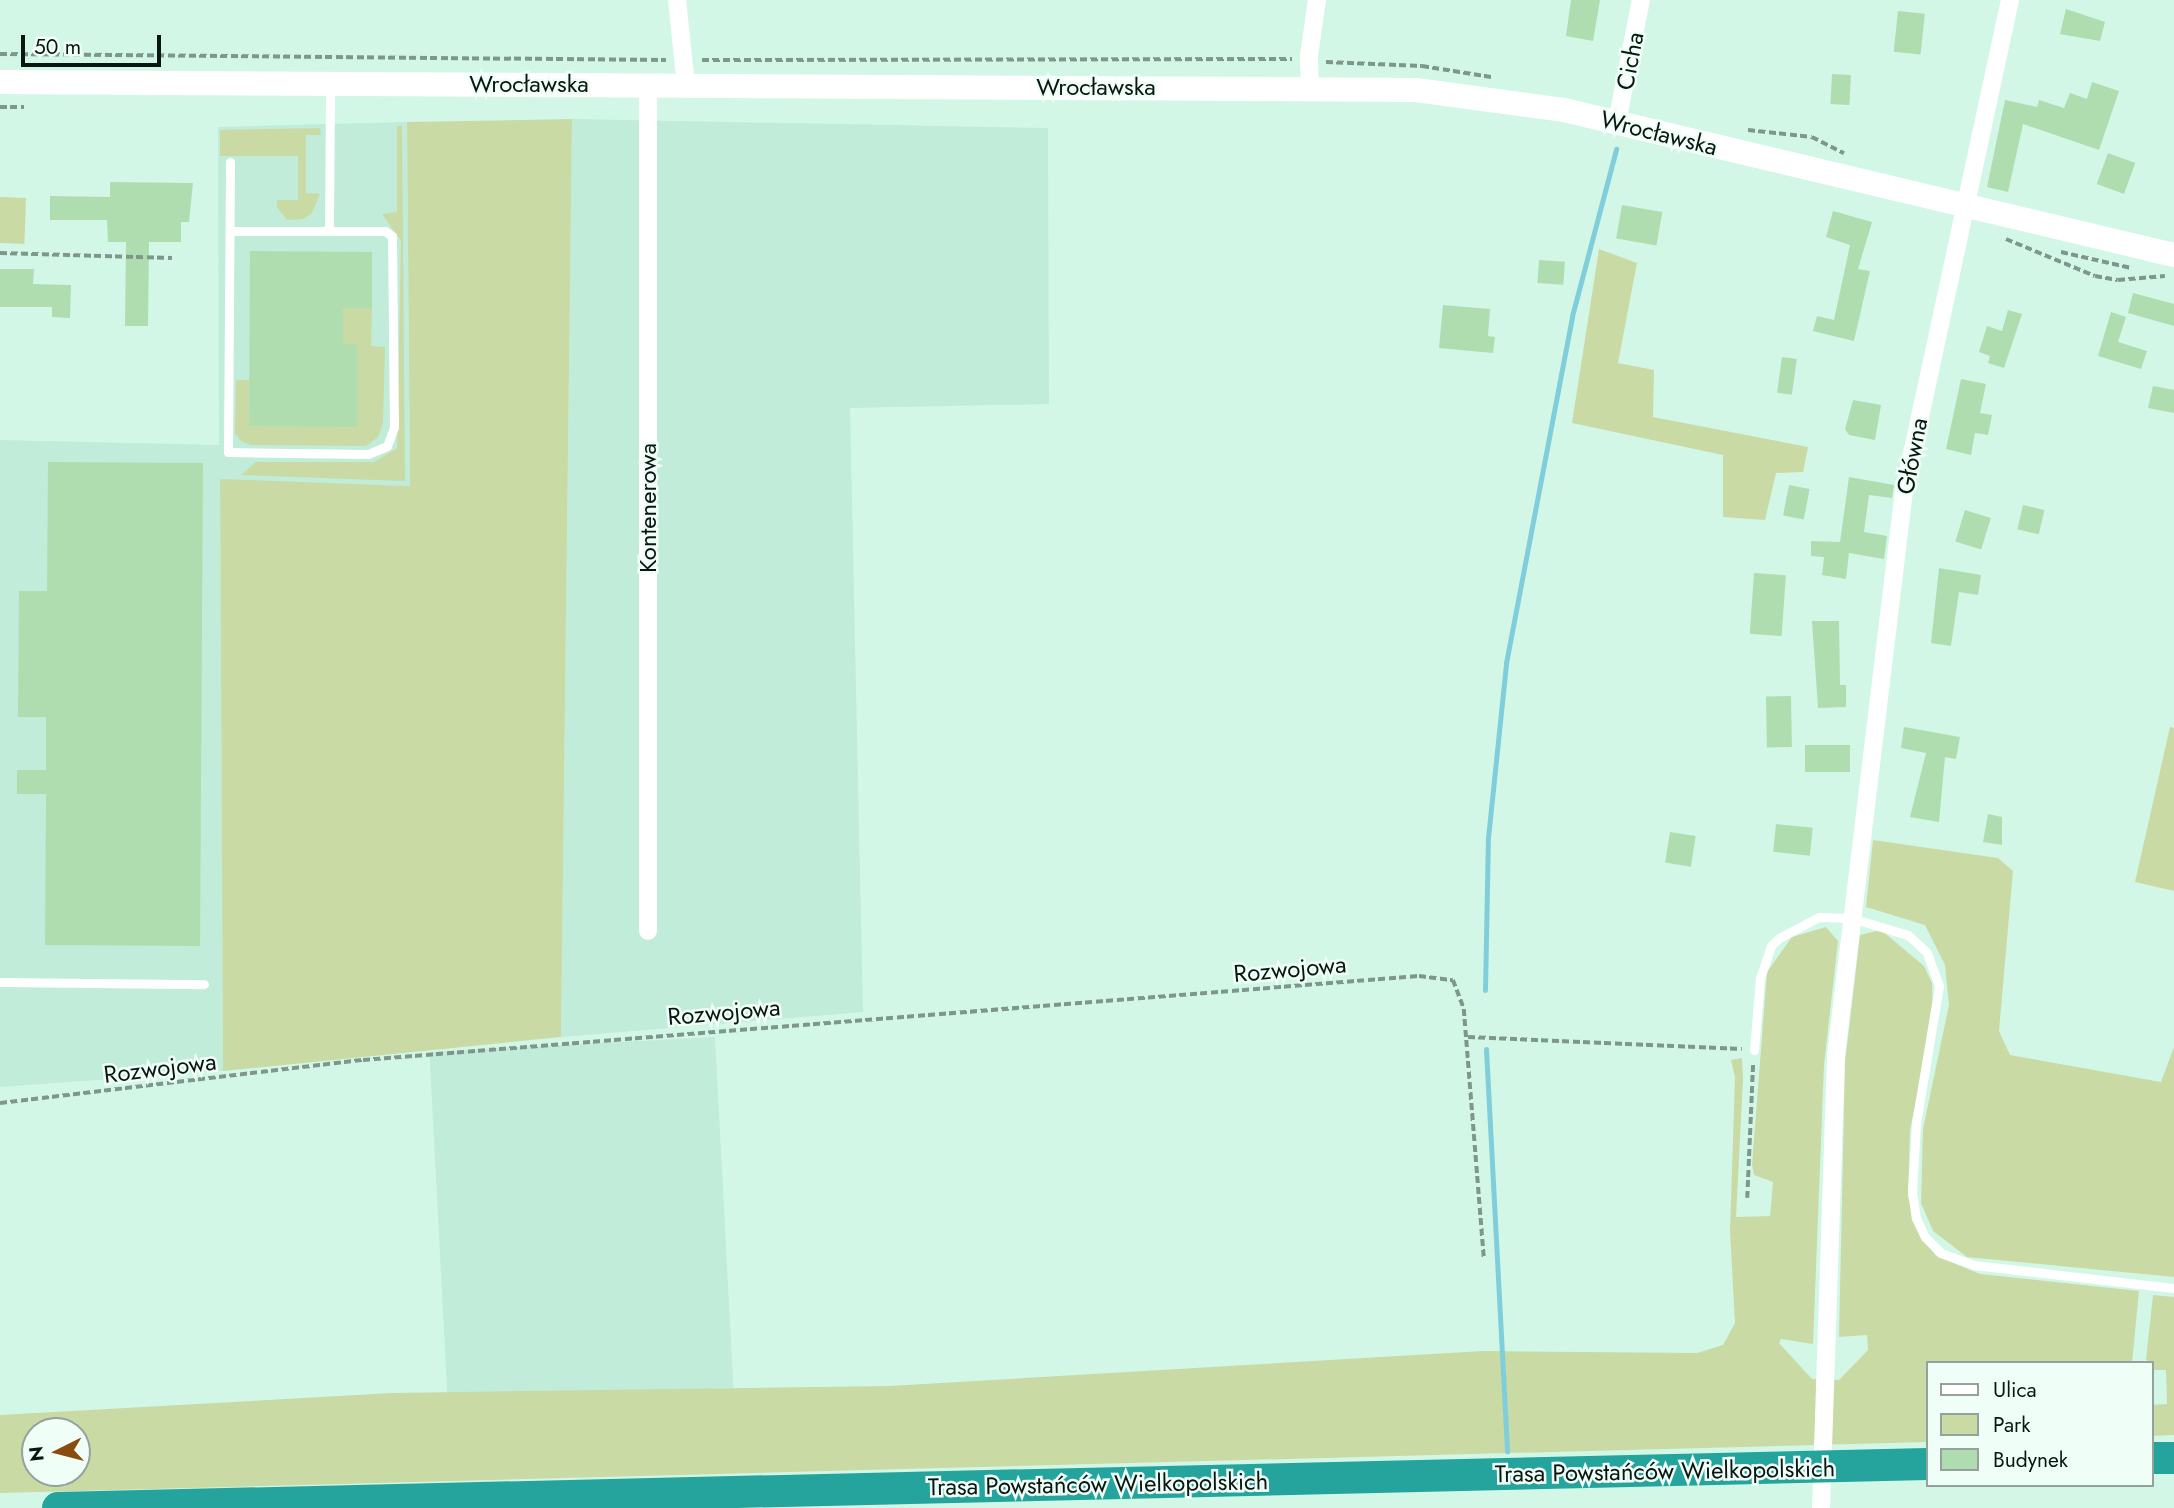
<!DOCTYPE html>
<html>
<head>
<meta charset="utf-8">
<style>
	body { margin:0 }
	#map { position:relative; width:2174px; height:1508px; overflow:hidden; background:#d3f7e7; font-family:Jost,sans-serif }
	div>[style] { position:absolute }
	.built>* { inset:0; background:#c0ecd9; transform-origin:0 0 }
	.green>* { inset:0; background:#c9daa5; transform-origin:0 0 }
	.stream>* { height:5px; margin:-2.5px; padding:0 2.5px; transform-origin:2.5px; border-radius:2.5px; background:#81cedb }
	.building>* { inset:0; background:#afddaf; transform-origin:0 0 }
	.path>* { height:3.5px; margin-top:-1.75px; transform-origin:0; background:repeating-linear-gradient(90deg,#7d978c 0 7px,transparent 0 10.5px) }
	.lane>* { height:9px; margin:-4.5px; padding:0 4.5px; transform-origin:4.5px; border-radius:4.5px; background:#fff }
	.street>* { height:18px; margin:-9px; padding:0 9px; transform-origin:9px; border-radius:9px; background:#fff }
	.secondary>* { height:24px; margin:-12px; padding:0 12px; transform-origin:12px; border-radius:12px; background:#fff }
	.highway>* { height:32px; margin:-16px; padding:0 16px; transform-origin:16px; border-radius:16px; background:#24a49c }
	span { translate:-50% -50%; white-space:nowrap; text-align:center; line-height:1.15; -webkit-text-stroke:5px #f0fef8; paint-order:stroke }
	.street-label { font-size:24px; color:#091611 }
	.legend { position:absolute; left:1926px; top:1361px; width:228px; height:126px; box-sizing:border-box; background:#f0fef8; border:2px solid #94a19c; margin:0; padding:9px 12px; list-style:none; font-size:21px; color:#091611 }
	.legend li { display:flex; align-items:center; gap:14px; height:35px }
	.legend b { width:35px; border:2px solid #94a19c }
	.north { position:absolute; left:21px; top:1417px; width:70px; height:70px; box-sizing:border-box; background:#f0fef8; border:2px solid #94a19c; border-radius:50%; rotate:264deg; font-size:19px; font-weight:700; line-height:28px; text-align:center; color:#091611 }
	.north::after { content:''; display:block; margin:auto; width:24px; height:32px; background:#894b0e; clip-path:polygon(50% 0,100% 100%,50% 72%,0 100%) }
	.scale { position:absolute; left:21px; top:35px; width:140px; height:32px; box-sizing:border-box; border:4px solid #091611; border-top:0; padding-left:9px; font-size:21px; line-height:24px; white-space:nowrap; color:#091611; -webkit-text-stroke:5px #f0fef8; paint-order:stroke }
</style>
</head>
<body>
<div id="map">
	<div class="built">
		<div style="clip-path:polygon(572px 119px,1048px 128px,1049px 404px,850px 408px,863px 1012px,561px 1037px)"></div>
		<div style="clip-path:polygon(407px 122px,410px 486px,220px 480px,223px 1071px,0 1087px,0 440px,219px 445px,218px 127px)"></div>
		<div style="left:715px;top:1037px;width:351px;height:286px;rotate:87deg"></div>
	</div>
	<div class="green">
		<div style="clip-path:polygon(572px 119px,561px 1037px,223px 1071px,220px 479px,410px 486px,407px 122px)"></div>
		<div style="clip-path:polygon(397px 126px,402px 126px,405px 481px,241px 475px,256px 462px,374px 462px,397px 448px,401px 241px,382px 214px,397px 212px)"></div>
		<div style="clip-path:polygon(320px 128px,321px 135px,306px 135px,306px 193px,320px 194px,312px 213px,303px 219px,287px 220px,277px 207px,277px 200px,298px 200px,298px 156px,220px 156px,220px 130px)"></div>
		<div style="left:0;top:197px;width:26px;height:46px;rotate:2deg"></div>
		<div style="clip-path:polygon(1599px 249px,1637px 263px,1618px 363px,1654px 370px,1653px 417px,1808px 447px,1803px 472px,1776px 473px,1765px 520px,1723px 517px,1723px 455px,1572px 423px)"></div>
		<div style="clip-path:polygon(343px 308px,372px 308px,371px 346px,385px 347px,383px 423px,378px 437px,366px 446px,251px 445px,241px 441px,235px 433px,236px 380px,249px 380px,249px 426px,356px 426px,357px 345px,343px 344px)"></div>
		<div style="clip-path:polygon(2170px 727px,2174px 728px,2174px 891px,2135px 882px)"></div>
		<div style="clip-path:polygon(1873px 840px,1998px 858px,2013px 871px,1999px 1031px,2010px 1055px,2161px 1082px,2174px 1047px,2174px 1277px,1967px 1257px,1933px 1231px,1921px 1203px,1923px 1129px,1949px 1005px,1945px 965px,1925px 925px,1866px 907px)"></div>
		<div style="clip-path:polygon(evenodd,1826px 927px,1838px 941px,1824px 1065px,1813px 1344px,1781px 1339px,1779px 1343px,1812px 1379px,1839px 1380px,1868px 1350px,1867px 1335px,1839px 1337px,1845px 1063px,1860px 935px,1881px 930px,1924px 966px,1932px 983px,1933px 1017px,1910px 1130px,1908px 1197px,1921px 1236px,1936px 1256px,1980px 1274px,2139px 1291px,2132px 1363px,1927px 1363px,1927px 1442px,0 1493px,0 1415px,392px 1393px,889px 1386px,1483px 1351px,1697px 1353px,1723px 1345px,1735px 1323px,1730px 1231px,1735px 1077px,1731px 1060px,1742px 1058px,1743px 1079px,1736px 1217px,1770px 1216px,1773px 1182px,1754px 1175px,1752px 1165px,1767px 972px,1792px 937px,1826px 927px,35px 1431px,77px 1431px,77px 1473px,35px 1473px,35px 1431px)"></div>
		<div style="clip-path:polygon(2153px 1295px,2174px 1297px,2174px 1435px,2151px 1436px,2151px 1405px,2167px 1404px,2166px 1370px,2154px 1370px,2146px 1359px)"></div>
	</div>
	<div class="stream">
		<div style="left:1485px;top:990px;width:152px;rotate:-88.9deg"></div>
		<div style="left:1488px;top:838px;width:176px;rotate:-84.1deg"></div>
		<div style="left:1506px;top:663px;width:353px;rotate:-79.2deg"></div>
		<div style="left:1572px;top:316px;width:173px;rotate:-75.2deg"></div>
		<div style="left:1486px;top:1049px;width:403px;rotate:87deg"></div>
	</div>
	<div class="building">
		<div style="clip-path:polygon(1571px 0,1600px 0,1593px 41px,1566px 36px)"></div>
		<div style="clip-path:polygon(2066px 9px,2105px 22px,2100px 41px,2060px 34px)"></div>
		<div style="left:1898px;top:11px;width:27px;height:41px;rotate:6deg"></div>
		<div style="left:1832px;top:74px;width:19px;height:30px;rotate:3deg"></div>
		<div style="clip-path:polygon(2092px 82px,2119px 91px,2099px 150px,2023px 124px,2008px 192px,1987px 187px,2005px 100px,2037px 107px,2039px 100px,2064px 108px,2070px 93px,2087px 99px)"></div>
		<div style="left:2108px;top:153px;width:29px;height:33px;rotate:20deg"></div>
		<div style="clip-path:polygon(110px 182px,193px 183px,189px 222px,181px 222px,181px 242px,149px 242px,148px 326px,125px 326px,126px 242px,108px 242px,107px 220px,50px 220px,50px 196px,110px 197px)"></div>
		<div style="left:1622px;top:205px;width:41px;height:34px;rotate:10deg"></div>
		<div style="clip-path:polygon(1833px 211px,1872px 222px,1858px 269px,1870px 271px,1854px 341px,1813px 331px,1817px 316px,1834px 320px,1850px 245px,1826px 237px)"></div>
		<div style="clip-path:polygon(250px 251px,372px 252px,372px 308px,343px 308px,343px 344px,357px 344px,357px 427px,249px 426px)"></div>
		<div style="left:1539px;top:260px;width:26px;height:23px;rotate:4deg"></div>
		<div style="clip-path:polygon(0 269px,34px 269px,33px 284px,71px 285px,70px 318px,52px 317px,52px 307px,0 307px)"></div>
		<div style="clip-path:polygon(2133px 293px,2174px 304px,2174px 326px,2128px 313px)"></div>
		<div style="clip-path:polygon(1443px 305px,1490px 309px,1488px 336px,1495px 337px,1493px 353px,1439px 348px)"></div>
		<div style="clip-path:polygon(2008px 310px,2022px 314px,2004px 368px,1988px 363px,1990px 356px,1979px 352px,1987px 326px,2002px 331px)"></div>
		<div style="clip-path:polygon(2111px 312px,2126px 317px,2118px 342px,2147px 351px,2141px 369px,2098px 356px)"></div>
		<div style="left:1782px;top:357px;width:15px;height:36px;rotate:8deg"></div>
		<div style="clip-path:polygon(1961px 379px,1986px 384px,1980px 413px,1992px 415px,1988px 435px,1975px 433px,1971px 455px,1946px 449px)"></div>
		<div style="clip-path:polygon(2153px 386px,2174px 390px,2174px 413px,2148px 408px)"></div>
		<div style="clip-path:polygon(1853px 400px,1881px 405px,1875px 440px,1849px 435px,1845px 429px)"></div>
		<div style="clip-path:polygon(48px 462px,203px 463px,200px 946px,45px 945px,46px 794px,17px 794px,17px 770px,46px 770px,46px 717px,18px 717px,19px 591px,47px 591px)"></div>
		<div style="clip-path:polygon(1849px 477px,1894px 485px,1892px 498px,1869px 495px,1864px 532px,1887px 536px,1884px 559px,1849px 553px,1846px 579px,1822px 575px,1824px 557px,1811px 556px,1811px 541px,1840px 542px)"></div>
		<div style="left:1789px;top:485px;width:21px;height:31px;rotate:11deg"></div>
		<div style="left:2023px;top:505px;width:22px;height:25px;rotate:13deg"></div>
		<div style="left:1965px;top:510px;width:27px;height:33px;rotate:17deg"></div>
		<div style="clip-path:polygon(1939px 568px,1981px 575px,1978px 595px,1959px 592px,1951px 646px,1931px 643px)"></div>
		<div style="left:1754px;top:573px;width:32px;height:61px;rotate:4deg"></div>
		<div style="clip-path:polygon(1812px 621px,1839px 621px,1840px 685px,1846px 685px,1846px 707px,1818px 708px)"></div>
		<div style="left:1791px;top:696px;width:51px;height:25px;rotate:89deg"></div>
		<div style="clip-path:polygon(1904px 727px,1960px 737px,1956px 759px,1945px 757px,1939px 822px,1910px 817px,1926px 753px,1901px 748px)"></div>
		<div style="left:1805px;top:745px;width:45px;height:27px"></div>
		<div style="clip-path:polygon(1988px 814px,2002px 817px,2002px 845px,1983px 842px)"></div>
		<div style="left:1776px;top:824px;width:37px;height:28px;rotate:6deg"></div>
		<div style="left:1670px;top:832px;width:26px;height:31px;rotate:9deg"></div>
	</div>
	<div class="path">
		<div style="left:0;top:54px;width:666px;rotate:0.52deg"></div>
		<div style="left:702px;top:60px;width:590px;rotate:-0.1deg"></div>
		<div style="left:1326px;top:62px;width:96px;rotate:2.4deg"></div>
		<div style="left:1422px;top:66px;width:70px;rotate:9.1deg"></div>
		<div style="left:0;top:107px;width:24px"></div>
		<div style="left:1748px;top:130px;width:64px;rotate:6.2deg"></div>
		<div style="left:1812px;top:137px;width:36px;rotate:27deg"></div>
		<div style="left:2006px;top:239px;width:96px;rotate:22.6deg"></div>
		<div style="left:2095px;top:276px;width:23px;rotate:10deg"></div>
		<div style="left:2118px;top:280px;width:47px;rotate:-4.9deg"></div>
		<div style="left:2061px;top:252px;width:72px;rotate:12.9deg"></div>
		<div style="left:0;top:253px;width:172px;rotate:1.7deg"></div>
		<div style="left:1468px;top:1037px;width:274px;rotate:2.5deg"></div>
		<div style="left:0;top:1103px;width:366px;rotate:-6.8deg"></div>
		<div style="left:363px;top:1060px;width:1059px;rotate:-4.55deg"></div>
		<div style="left:1419px;top:976px;width:34px;rotate:7deg"></div>
		<div style="left:1453px;top:980px;width:31px;rotate:69deg"></div>
		<div style="left:1464px;top:1009px;width:250px;rotate:85.4deg"></div>
		<div style="left:1747px;top:1198px;width:135px;rotate:-87.5deg"></div>
	</div>
	<div class="lane">
		<div style="left:230px;top:231px;width:155px"></div>
		<div style="left:385px;top:231px;width:9px;rotate:36deg"></div>
		<div style="left:392px;top:236px;width:191px;rotate:89.4deg"></div>
		<div style="left:394px;top:427px;width:20px;rotate:110deg"></div>
		<div style="left:387px;top:446px;width:21px;rotate:157deg"></div>
		<div style="left:368px;top:454px;width:140px;rotate:-179.2deg"></div>
		<div style="left:228px;top:452px;width:290px;rotate:-89.6deg"></div>
		<div style="left:329px;top:231px;width:146px;rotate:-89.6deg"></div>
		<div style="left:0;top:982px;width:204px;rotate:0.6deg"></div>
		<div style="left:1754px;top:1050px;width:72px;rotate:-85.2deg"></div>
		<div style="left:1760px;top:978px;width:34px;rotate:-71deg"></div>
		<div style="left:1771px;top:946px;width:11px;rotate:-45deg"></div>
		<div style="left:1779px;top:938px;width:45px;rotate:-27.7deg"></div>
		<div style="left:1819px;top:917px;width:32px;rotate:2deg"></div>
		<div style="left:1851px;top:918px;width:59px;rotate:16.6deg"></div>
		<div style="left:1908px;top:935px;width:26px;rotate:43deg"></div>
		<div style="left:1927px;top:953px;width:35px;rotate:70deg"></div>
		<div style="left:1939px;top:986px;width:140px;rotate:99.5deg"></div>
		<div style="left:1916px;top:1124px;width:67px;rotate:93.4deg"></div>
		<div style="left:1912px;top:1191px;width:27px;rotate:82deg"></div>
		<div style="left:1916px;top:1218px;width:21px;rotate:65deg"></div>
		<div style="left:1925px;top:1237px;width:23px;rotate:45deg"></div>
		<div style="left:1941px;top:1253px;width:35px;rotate:20deg"></div>
		<div style="left:1974px;top:1265px;width:201px;rotate:6.6deg"></div>
	</div>
	<div class="street">
		<div style="left:677px;top:0;width:85px;rotate:84deg"></div>
		<div style="left:1310px;top:89px;width:33px;rotate:-92deg"></div>
		<div style="left:1309px;top:56px;width:57px;rotate:-81.9deg"></div>
		<div style="left:1617px;top:122px;width:124px;rotate:-78.9deg"></div>
		<div style="left:648px;top:931px;width:846px;rotate:-90deg"></div>
		<div style="left:1821px;top:1508px;width:453px;rotate:-88.1deg"></div>
		<div style="left:1836px;top:1055px;width:568px;rotate:-83.13deg"></div>
		<div style="left:1904px;top:491px;width:502px;rotate:-77.82deg"></div>
	</div>
	<div class="secondary">
		<div style="left:0;top:82px;width:1416px;rotate:0.32deg"></div>
		<div style="left:1416px;top:90px;width:149px;rotate:7.7deg"></div>
		<div style="left:1564px;top:110px;width:627px;rotate:13.37deg"></div>
	</div>
	<div class="highway">
		<div style="left:2151px;top:1458px;width:23px"></div>
		<div style="left:58px;top:1508px;width:1870px;rotate:-1.35deg"></div>
	</div>
	<div class="street-label">
		<span style="left:1630px;top:61px;rotate:-79deg">Cicha</span>
		<span style="left:529px;top:84px">Wrocławska</span>
		<span style="left:1096px;top:87px">Wrocławska</span>
		<span style="left:1659px;top:133px;rotate:14deg">Wrocławska</span>
		<span style="left:1912px;top:456px;rotate:-79deg">Główna</span>
		<span style="left:648px;top:508px;rotate:-90deg">Kontenerowa</span>
		<span style="left:1290px;top:969px;rotate:-5deg">Rozwojowa</span>
		<span style="left:724px;top:1012px;rotate:-5deg">Rozwojowa</span>
		<span style="left:160px;top:1068px;rotate:-7deg">Rozwojowa</span>
		<span style="left:1665px;top:1471px;rotate:-1deg">Trasa Powstańców Wielkopolskich</span>
		<span style="left:1098px;top:1484px;rotate:-1deg">Trasa Powstańców Wielkopolskich</span>
	</div>
	<ul class="legend">
	<li><b style="height:9px;background:#fff"></b>Ulica</li>
	<li><b style="height:19px;background:#c9daa5"></b>Park</li>
	<li><b style="height:19px;background:#afddaf"></b>Budynek</li>
	</ul>
	<div class="north">N</div>
	<div class="scale">50 m</div>
</div>
</body>
</html>
